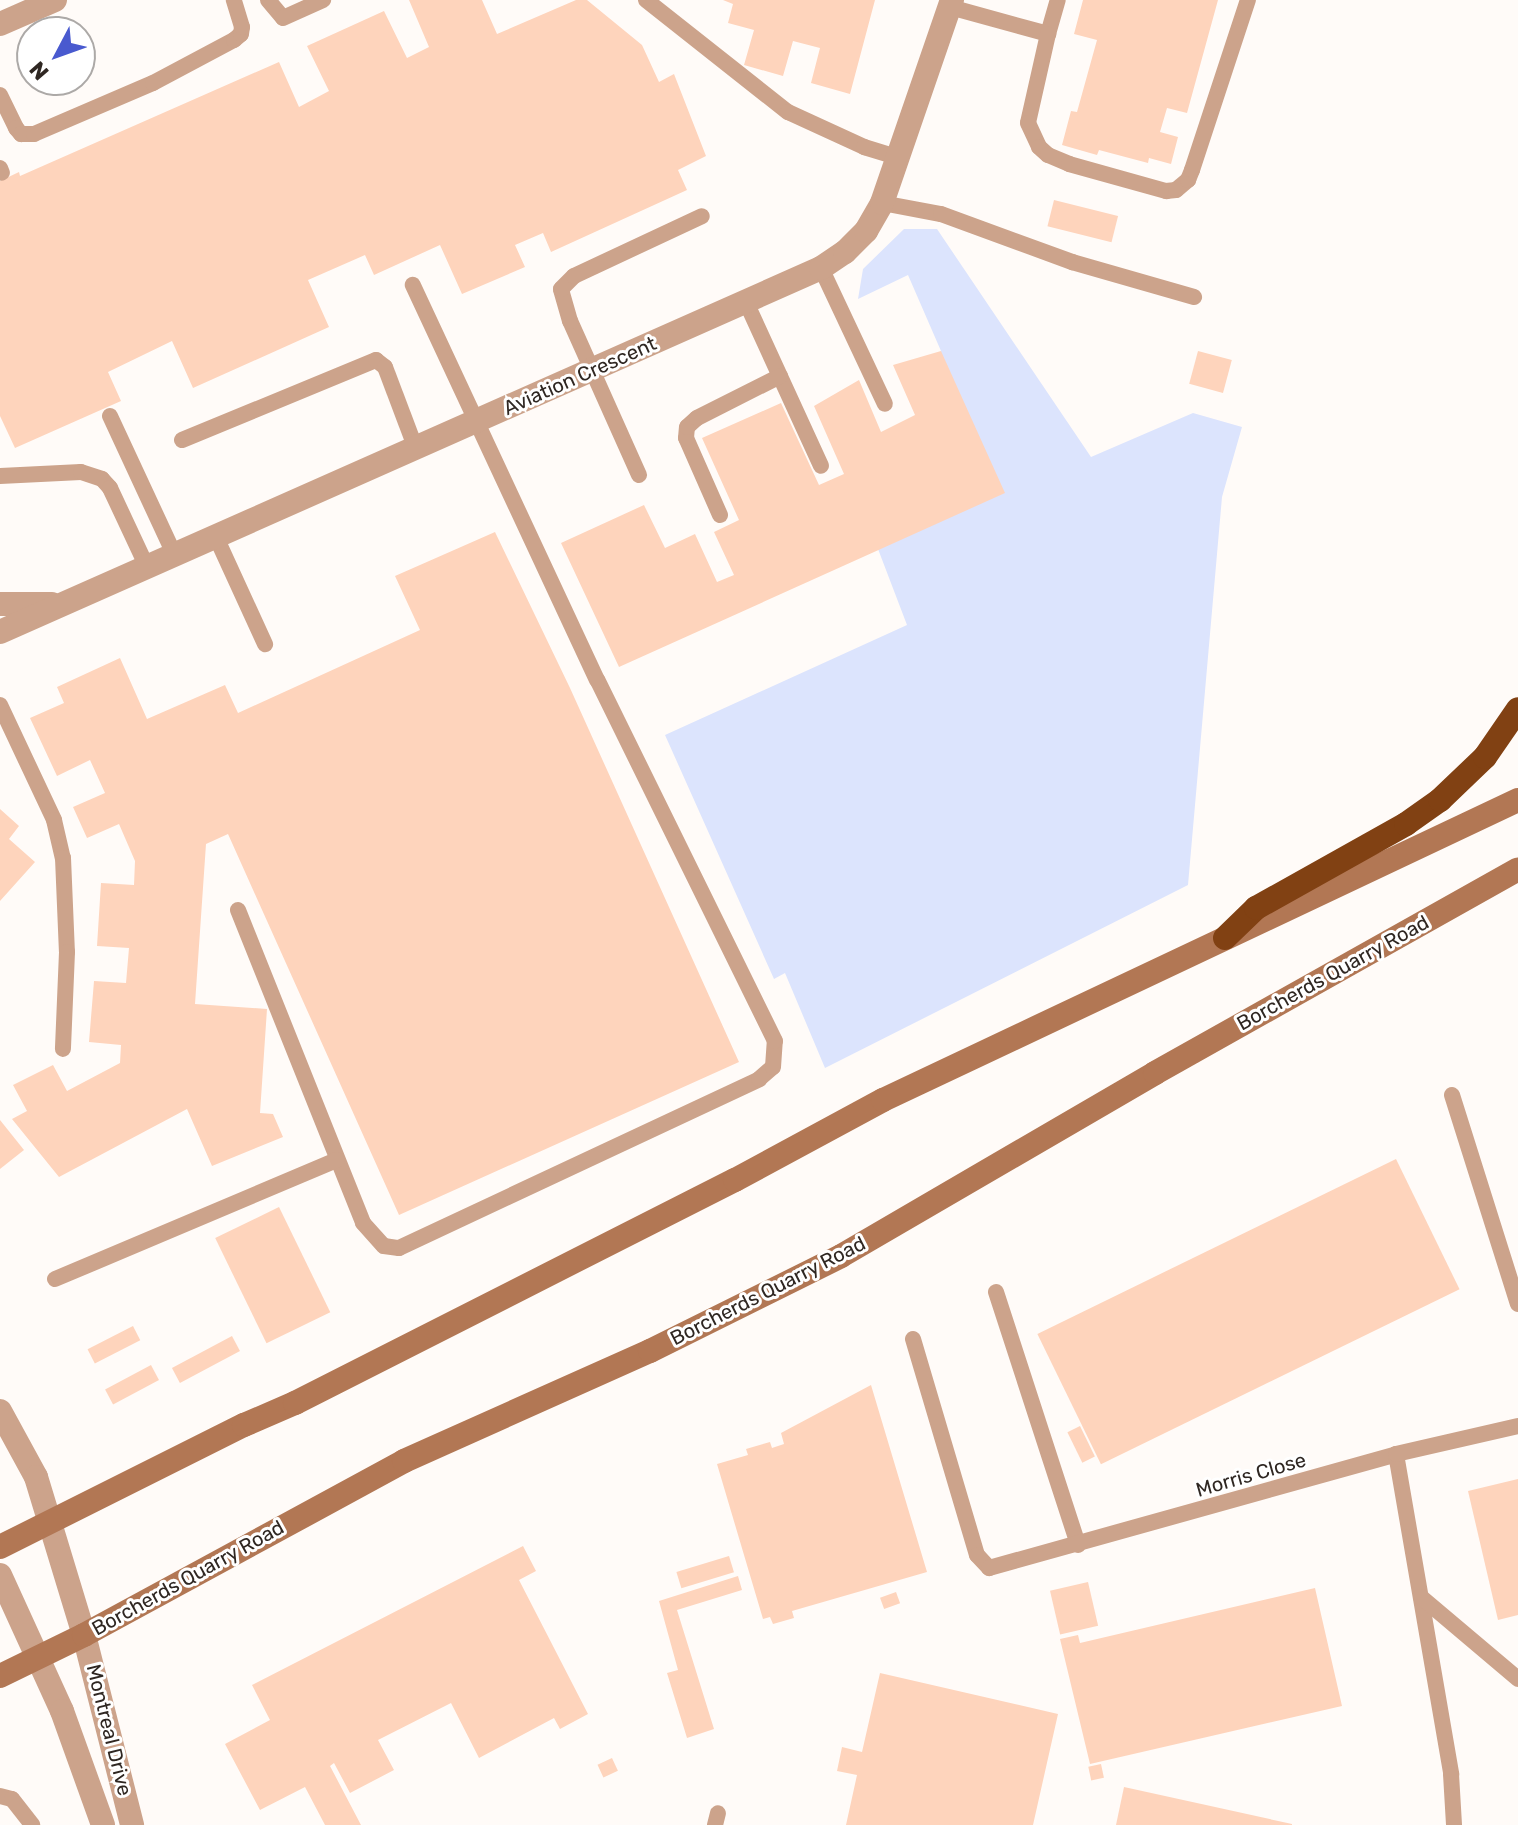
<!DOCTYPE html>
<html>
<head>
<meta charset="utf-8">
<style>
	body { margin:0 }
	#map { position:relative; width:1518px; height:1825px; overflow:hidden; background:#fffbf8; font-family:Rubik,sans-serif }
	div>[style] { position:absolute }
	.green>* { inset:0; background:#dce4fd }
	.building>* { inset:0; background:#fed4bc; transform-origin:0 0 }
	.lane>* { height:16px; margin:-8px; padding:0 8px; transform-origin:8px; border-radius:8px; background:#cca38b }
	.street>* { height:24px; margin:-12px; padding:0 12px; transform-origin:12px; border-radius:12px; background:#cca38b }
	.secondary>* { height:24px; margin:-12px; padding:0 12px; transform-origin:12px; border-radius:12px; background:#b27754 }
	.highway>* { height:24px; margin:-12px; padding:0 12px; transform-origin:12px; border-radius:12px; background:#814113 }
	span { translate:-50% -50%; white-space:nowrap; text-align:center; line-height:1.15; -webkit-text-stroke:6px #fff; paint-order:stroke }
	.street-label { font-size:20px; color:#2f2722 }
	.north { position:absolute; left:16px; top:16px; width:80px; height:80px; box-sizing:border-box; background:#fff; border:2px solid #aca9a7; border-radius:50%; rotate:229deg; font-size:22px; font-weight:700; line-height:32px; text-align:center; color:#2f2722 }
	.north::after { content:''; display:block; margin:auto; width:28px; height:36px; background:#495acf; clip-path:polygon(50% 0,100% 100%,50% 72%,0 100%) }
</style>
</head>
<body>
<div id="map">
	<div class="green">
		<div style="clip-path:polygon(904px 229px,937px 229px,1091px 457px,1193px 413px,1242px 427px,1222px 497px,1188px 885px,825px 1068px,785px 973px,774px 979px,665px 735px,907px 625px,878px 549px,941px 351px,908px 275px,858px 299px,863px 269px)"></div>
	</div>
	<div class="building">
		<div style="clip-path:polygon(409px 0,482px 0,497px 34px,576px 0,587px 0,642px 45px,659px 82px,674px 74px,706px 156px,678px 170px,687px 190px,551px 252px,543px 233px,515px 245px,525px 267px,462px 294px,440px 245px,374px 275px,365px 255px,308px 280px,329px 327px,193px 388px,172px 341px,108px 372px,121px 401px,15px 448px,0 416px,0 181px,19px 172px,20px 176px,279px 62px,299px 107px,329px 91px,307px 46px,384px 11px,407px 58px,429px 47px)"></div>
		<div style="clip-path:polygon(723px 0,875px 0,850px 94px,811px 83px,820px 48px,793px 41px,783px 76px,744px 65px,754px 30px,728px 23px,733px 4px)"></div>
		<div style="clip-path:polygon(1083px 0,1218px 0,1187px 113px,1167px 108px,1160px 132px,1178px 137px,1171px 164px,1149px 158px,1148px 163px,1099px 150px,1097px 155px,1062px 145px,1071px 111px,1077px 112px,1097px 40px,1074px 34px)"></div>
		<div style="left:1054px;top:200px;width:66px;height:27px;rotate:14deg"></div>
		<div style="clip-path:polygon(941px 351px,1005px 493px,619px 667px,561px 543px,644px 505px,665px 548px,695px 534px,717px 582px,734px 575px,714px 532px,739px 520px,702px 438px,781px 403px,819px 485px,844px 474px,814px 406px,859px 380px,881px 432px,915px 415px,893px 365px)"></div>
		<div style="left:1198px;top:351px;width:35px;height:34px;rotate:15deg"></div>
		<div style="clip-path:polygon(495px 532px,570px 688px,739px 1062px,399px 1215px,228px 834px,206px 844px,195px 1004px,267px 1009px,260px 1113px,273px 1114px,283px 1137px,212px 1166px,187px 1109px,59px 1177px,12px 1119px,27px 1111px,13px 1085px,53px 1065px,67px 1091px,120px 1063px,121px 1045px,89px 1042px,94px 981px,126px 983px,129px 948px,97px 946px,101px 883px,134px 885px,135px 861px,119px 824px,87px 838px,73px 807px,105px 793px,90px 760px,57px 776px,30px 718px,64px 703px,57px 687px,120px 658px,147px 719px,225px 685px,238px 713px,420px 630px,395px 576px)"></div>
		<div style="clip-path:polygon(0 809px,19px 826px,9px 839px,35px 862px,0 901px)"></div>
		<div style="clip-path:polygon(0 1120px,24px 1150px,0 1169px)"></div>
		<div style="left:1396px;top:1159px;width:145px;height:399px;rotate:64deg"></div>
		<div style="left:279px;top:1207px;width:117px;height:71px;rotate:64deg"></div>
		<div style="left:133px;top:1326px;width:16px;height:51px;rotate:63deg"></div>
		<div style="left:232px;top:1336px;width:17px;height:68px;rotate:62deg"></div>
		<div style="left:151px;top:1365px;width:17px;height:52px;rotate:62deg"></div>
		<div style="clip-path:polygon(871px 1385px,927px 1572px,792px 1611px,794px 1618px,773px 1624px,770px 1617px,763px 1619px,717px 1464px,748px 1455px,746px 1449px,770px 1442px,772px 1448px,784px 1444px,781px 1433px)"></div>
		<div style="left:1080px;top:1426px;width:34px;height:14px;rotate:64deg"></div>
		<div style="clip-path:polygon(1518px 1479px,1518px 1615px,1498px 1620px,1468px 1491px)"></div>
		<div style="clip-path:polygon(523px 1546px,536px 1571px,519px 1580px,588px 1714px,560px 1729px,554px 1718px,479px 1758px,451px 1703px,378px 1740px,394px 1770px,350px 1793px,334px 1763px,330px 1766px,361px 1825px,325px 1825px,305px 1787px,260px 1810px,225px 1744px,270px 1720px,252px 1685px)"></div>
		<div style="left:729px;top:1556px;width:17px;height:55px;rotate:73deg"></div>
		<div style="clip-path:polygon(738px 1576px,742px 1590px,677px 1610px,714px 1729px,687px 1738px,667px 1673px,678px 1670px,659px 1601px)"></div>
		<div style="left:1088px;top:1582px;width:45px;height:39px;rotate:77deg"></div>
		<div style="clip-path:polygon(1315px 1588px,1342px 1706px,1090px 1764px,1060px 1639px,1078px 1635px,1080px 1643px)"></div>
		<div style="left:896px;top:1592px;width:12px;height:17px;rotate:70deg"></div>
		<div style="clip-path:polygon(880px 1673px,1058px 1714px,1033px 1825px,846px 1825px,857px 1775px,837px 1771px,842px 1747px,862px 1752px)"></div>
		<div style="left:612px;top:1758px;width:14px;height:16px;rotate:65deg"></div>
		<div style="left:1101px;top:1764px;width:14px;height:13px;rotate:78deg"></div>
		<div style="clip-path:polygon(1124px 1787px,1292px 1824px,1292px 1825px,1116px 1825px)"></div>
	</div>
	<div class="lane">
		<div style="left:268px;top:0;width:23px;rotate:50deg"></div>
		<div style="left:283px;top:18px;width:44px;rotate:-24.2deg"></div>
		<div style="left:646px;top:0;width:181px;rotate:38.3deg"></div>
		<div style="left:788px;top:112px;width:84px;rotate:24.7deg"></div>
		<div style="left:864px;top:147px;width:38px;rotate:17deg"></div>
		<div style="left:950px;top:7px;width:102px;rotate:15.4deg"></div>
		<div style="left:1048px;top:34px;width:35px;rotate:-74deg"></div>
		<div style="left:1048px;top:34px;width:91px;rotate:102.7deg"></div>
		<div style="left:1028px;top:123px;width:26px;rotate:65deg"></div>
		<div style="left:1039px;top:147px;width:12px;rotate:42deg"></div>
		<div style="left:1048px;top:155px;width:23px;rotate:23deg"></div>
		<div style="left:1069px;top:164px;width:101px;rotate:15.6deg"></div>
		<div style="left:1166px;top:191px;width:10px;rotate:-6deg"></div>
		<div style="left:1176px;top:190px;width:16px;rotate:-40deg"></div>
		<div style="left:1188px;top:180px;width:11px;rotate:-68deg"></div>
		<div style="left:1192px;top:170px;width:179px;rotate:-71.8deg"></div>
		<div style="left:0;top:95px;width:37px;rotate:64deg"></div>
		<div style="left:16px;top:128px;width:8px;rotate:50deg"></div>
		<div style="left:21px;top:134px;width:13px"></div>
		<div style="left:34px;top:134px;width:129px;rotate:-23.2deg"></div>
		<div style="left:153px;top:83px;width:92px;rotate:-28deg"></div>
		<div style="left:234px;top:40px;width:9px;rotate:-41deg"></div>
		<div style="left:241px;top:34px;width:7px;rotate:-82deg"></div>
		<div style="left:242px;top:27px;width:28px;rotate:-107deg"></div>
		<div style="left:0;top:168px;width:5px;rotate:68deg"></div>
		<div style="left:882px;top:203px;width:60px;rotate:10.6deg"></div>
		<div style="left:941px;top:214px;width:140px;rotate:20.1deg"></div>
		<div style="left:1072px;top:262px;width:127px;rotate:16deg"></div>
		<div style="left:821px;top:268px;width:150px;rotate:64.8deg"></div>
		<div style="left:746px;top:302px;width:180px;rotate:65.4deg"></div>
		<div style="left:110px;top:416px;width:152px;rotate:65.1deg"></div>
		<div style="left:182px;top:440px;width:210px;rotate:-22.4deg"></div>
		<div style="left:376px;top:360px;width:11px;rotate:38deg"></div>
		<div style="left:385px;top:367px;width:88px;rotate:69.3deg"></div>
		<div style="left:639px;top:475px;width:169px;rotate:-114.1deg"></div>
		<div style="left:570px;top:321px;width:33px;rotate:-106deg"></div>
		<div style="left:561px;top:289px;width:18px;rotate:-45deg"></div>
		<div style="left:574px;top:276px;width:141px;rotate:-25.1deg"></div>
		<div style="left:0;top:476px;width:81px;rotate:-2.8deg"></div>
		<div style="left:81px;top:472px;width:22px;rotate:18deg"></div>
		<div style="left:102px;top:479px;width:12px;rotate:48deg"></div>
		<div style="left:110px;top:488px;width:87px;rotate:64.9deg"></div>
		<div style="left:720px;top:515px;width:84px;rotate:-113.8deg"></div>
		<div style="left:686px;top:438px;width:11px;rotate:-85deg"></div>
		<div style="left:687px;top:427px;width:13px;rotate:-42deg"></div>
		<div style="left:697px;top:418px;width:93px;rotate:-26.8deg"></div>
		<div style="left:216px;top:537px;width:118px;rotate:65.4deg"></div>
		<div style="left:0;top:705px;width:127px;rotate:64.8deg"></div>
		<div style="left:54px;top:820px;width:39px;rotate:77deg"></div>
		<div style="left:63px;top:858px;width:94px;rotate:87.6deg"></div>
		<div style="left:67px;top:952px;width:97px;rotate:92.4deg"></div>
		<div style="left:238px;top:910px;width:337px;rotate:68.2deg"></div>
		<div style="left:363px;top:1223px;width:31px;rotate:48deg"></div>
		<div style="left:384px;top:1246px;width:15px;rotate:8deg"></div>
		<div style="left:399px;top:1248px;width:398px;rotate:-25.1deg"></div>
		<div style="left:759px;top:1079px;width:18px;rotate:-41deg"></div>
		<div style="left:773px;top:1067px;width:26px;rotate:-86deg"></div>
		<div style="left:775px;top:1041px;width:402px;rotate:-116.2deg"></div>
		<div style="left:597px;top:680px;width:436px;rotate:-115deg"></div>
		<div style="left:1452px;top:1095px;width:219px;rotate:72.5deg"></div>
		<div style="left:55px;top:1279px;width:306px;rotate:-22.9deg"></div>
		<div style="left:996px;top:1292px;width:266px;rotate:72deg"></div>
		<div style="left:913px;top:1339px;width:225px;rotate:73.5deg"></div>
		<div style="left:977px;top:1555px;width:18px;rotate:47deg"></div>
		<div style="left:989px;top:1568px;width:423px;rotate:-15.6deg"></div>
		<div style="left:1396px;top:1454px;width:325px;rotate:80.2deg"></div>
		<div style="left:1451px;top:1774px;width:51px;rotate:86.6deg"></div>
		<div style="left:1396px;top:1454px;width:125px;rotate:-12.9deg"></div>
		<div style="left:1421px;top:1597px;width:127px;rotate:40.2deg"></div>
		<div style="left:0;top:1796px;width:12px;rotate:14deg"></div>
		<div style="left:12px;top:1799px;width:33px;rotate:52deg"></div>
		<div style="left:715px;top:1825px;width:12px;rotate:-76deg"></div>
	</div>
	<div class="street">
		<div style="left:0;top:24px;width:60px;rotate:-23.6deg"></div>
		<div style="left:0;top:604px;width:52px"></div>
		<div style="left:0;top:632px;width:898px;rotate:-23.91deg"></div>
		<div style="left:821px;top:268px;width:29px;rotate:-34deg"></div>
		<div style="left:845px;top:252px;width:30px;rotate:-45deg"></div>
		<div style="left:866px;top:231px;width:32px;rotate:-60deg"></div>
		<div style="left:882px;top:203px;width:215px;rotate:-71deg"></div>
		<div style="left:0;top:1411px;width:75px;rotate:61.4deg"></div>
		<div style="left:36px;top:1477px;width:165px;rotate:73.1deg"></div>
		<div style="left:84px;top:1635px;width:196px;rotate:75.8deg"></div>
		<div style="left:0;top:1575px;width:149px;rotate:65.5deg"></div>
		<div style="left:62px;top:1711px;width:121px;rotate:70.2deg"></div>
	</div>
	<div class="secondary">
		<div style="left:0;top:1547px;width:273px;rotate:-26.6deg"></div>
		<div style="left:244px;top:1425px;width:56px;rotate:-23.3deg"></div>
		<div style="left:295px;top:1403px;width:493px;rotate:-26.9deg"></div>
		<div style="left:735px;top:1180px;width:168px;rotate:-28.4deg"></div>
		<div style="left:883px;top:1100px;width:702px;rotate:-25.29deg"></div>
		<div style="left:0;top:1676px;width:93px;rotate:-26deg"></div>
		<div style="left:84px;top:1635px;width:364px;rotate:-28.5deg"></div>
		<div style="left:404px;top:1461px;width:269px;rotate:-24.1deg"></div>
		<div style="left:650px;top:1351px;width:213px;rotate:-26.4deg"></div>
		<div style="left:841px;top:1256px;width:363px;rotate:-30.2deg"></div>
		<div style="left:1155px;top:1073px;width:416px;rotate:-29.3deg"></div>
	</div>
	<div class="highway">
		<div style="left:1225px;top:938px;width:43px;rotate:-44.1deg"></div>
		<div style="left:1256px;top:908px;width:172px;rotate:-29.2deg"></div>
		<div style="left:1406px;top:824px;width:42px;rotate:-35.2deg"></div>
		<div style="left:1440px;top:800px;width:62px;rotate:-43.7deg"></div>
		<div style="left:1485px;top:757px;width:58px;rotate:-55.5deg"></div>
	</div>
	<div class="street-label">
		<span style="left:580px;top:376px;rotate:-24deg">Aviation Crescent</span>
		<span style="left:1333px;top:973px;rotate:-29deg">Borcherds Quarry Road</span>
		<span style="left:768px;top:1291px;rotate:-27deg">Borcherds Quarry Road</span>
		<span style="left:1251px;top:1475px;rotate:-16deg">Morris Close</span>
		<span style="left:188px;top:1578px;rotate:-29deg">Borcherds Quarry Road</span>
		<span style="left:109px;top:1730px;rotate:76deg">Montreal Drive</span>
	</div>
	<div class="north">N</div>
</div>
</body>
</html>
